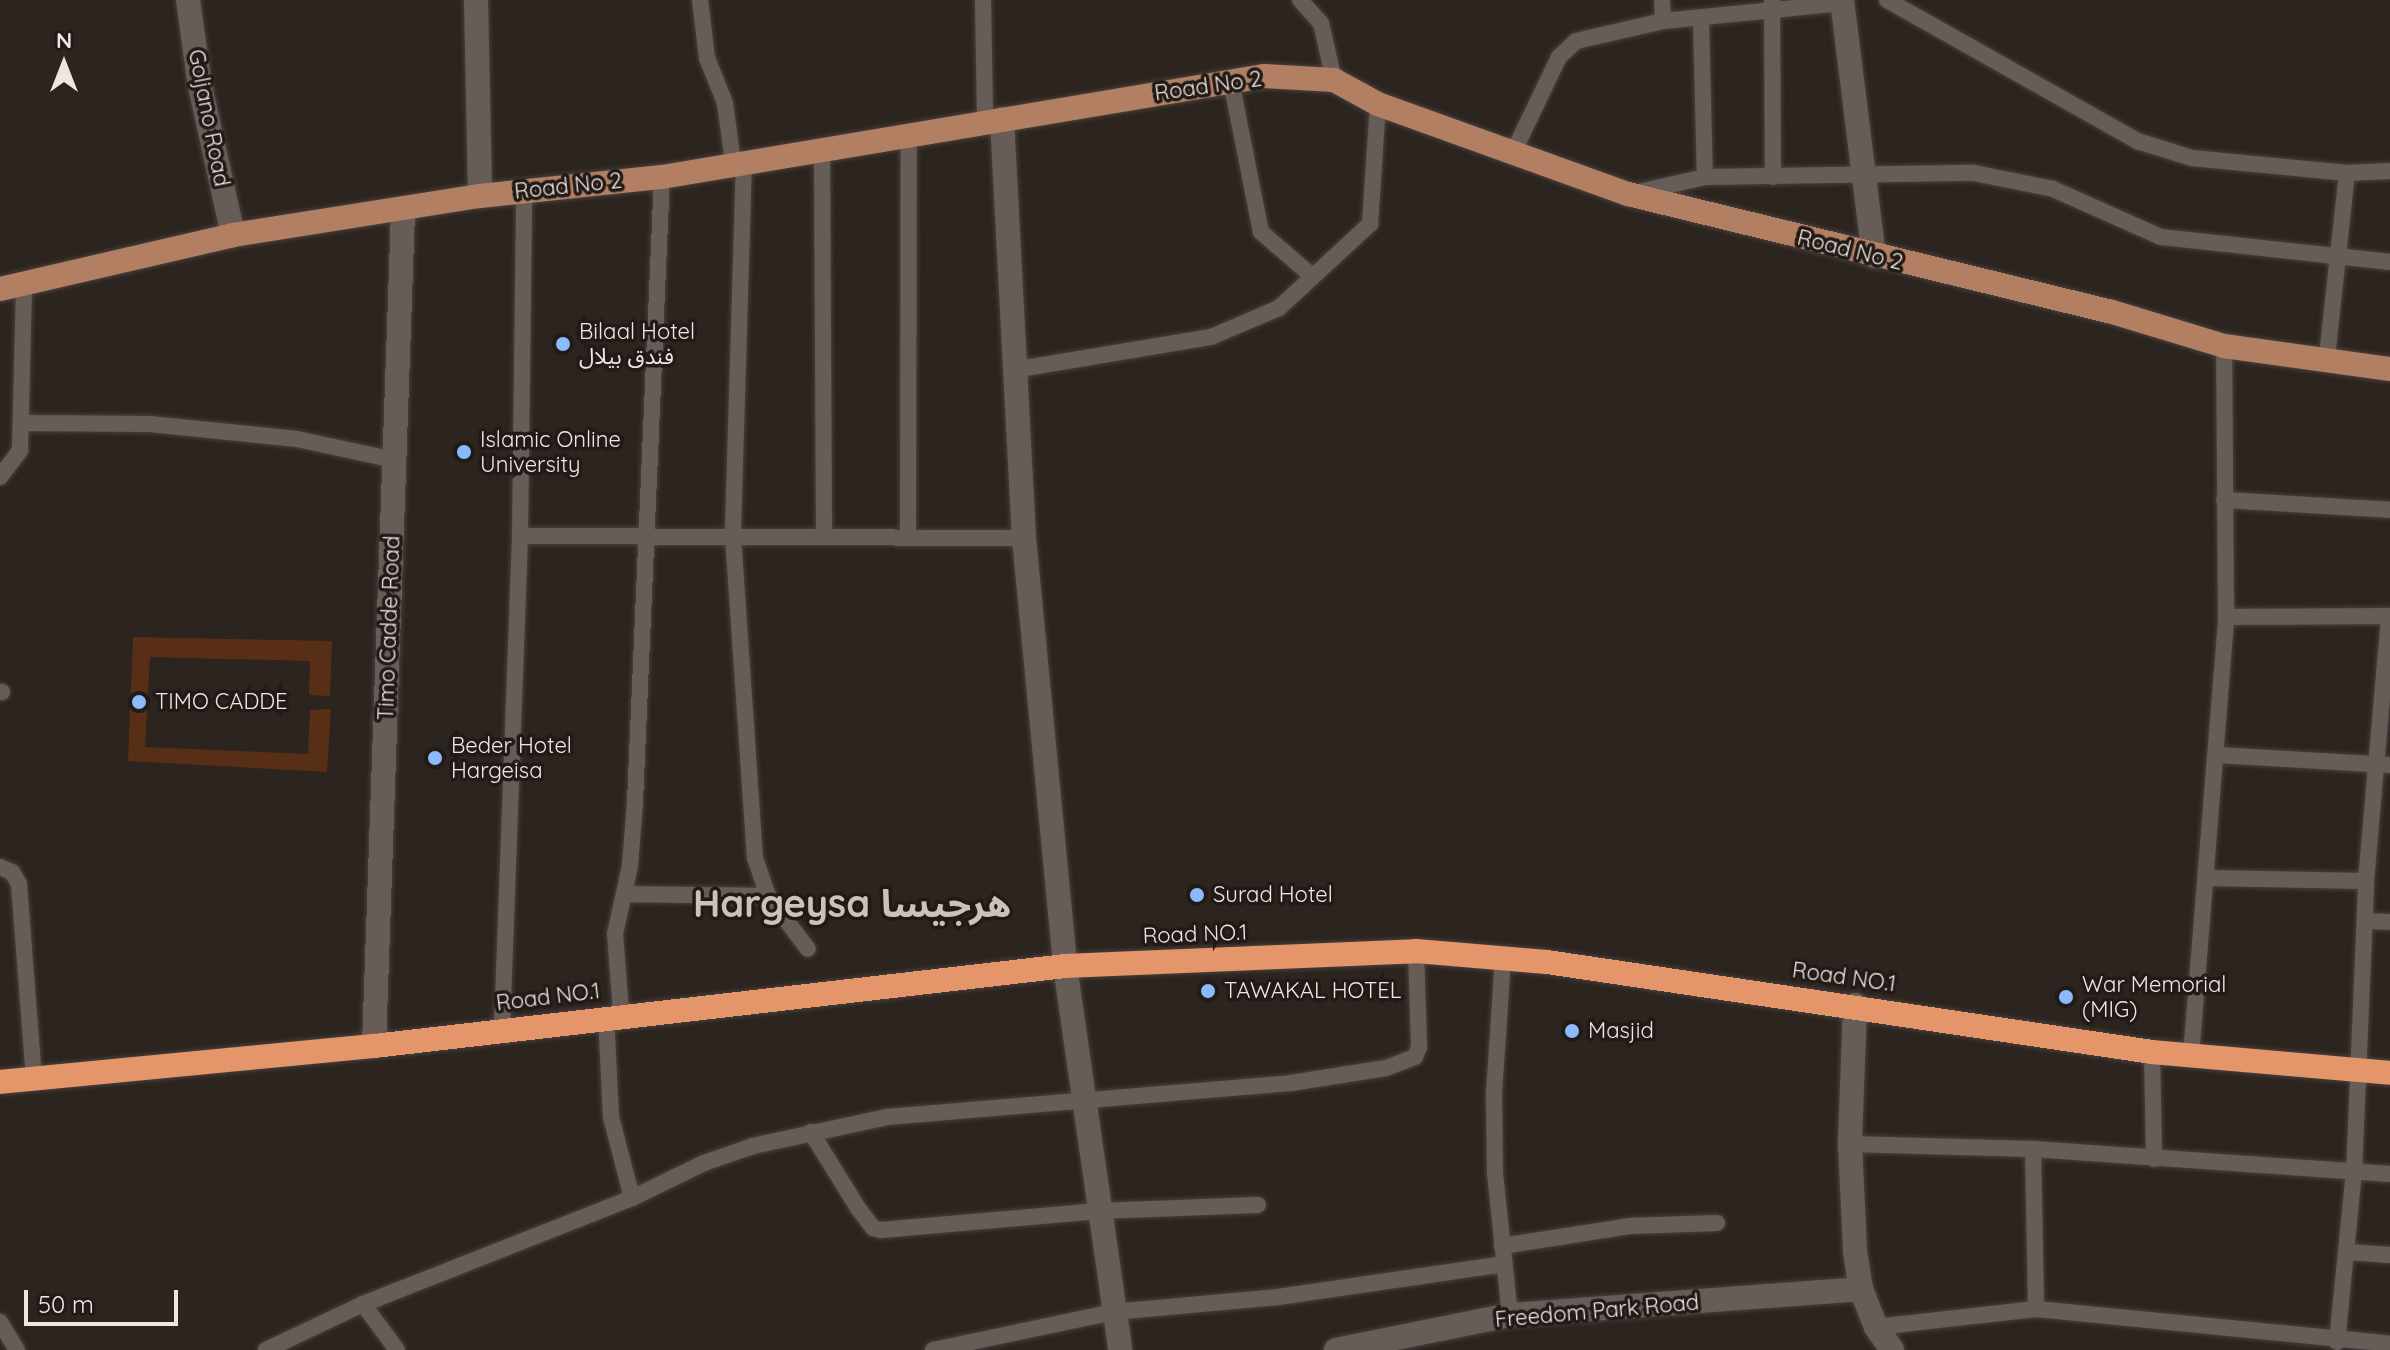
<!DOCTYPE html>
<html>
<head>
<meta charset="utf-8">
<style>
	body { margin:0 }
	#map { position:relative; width:2390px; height:1350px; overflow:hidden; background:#2c241f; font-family:Quicksand,"Noto Sans Arabic",sans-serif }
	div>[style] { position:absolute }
	.green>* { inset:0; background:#582f16 }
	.roads { filter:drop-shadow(0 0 2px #48413e) drop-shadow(0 0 2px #48413e) }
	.street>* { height:16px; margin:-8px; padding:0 8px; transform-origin:8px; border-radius:8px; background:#675d58 }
	.secondary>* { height:24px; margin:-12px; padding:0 12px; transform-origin:12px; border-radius:12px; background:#675d58 }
	.primary>* { height:24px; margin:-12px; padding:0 12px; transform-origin:12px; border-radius:12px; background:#b27f63 }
	.highway>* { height:24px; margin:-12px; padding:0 12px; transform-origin:12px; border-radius:12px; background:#e4966a }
	.dots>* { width:22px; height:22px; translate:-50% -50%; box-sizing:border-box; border:4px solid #221a16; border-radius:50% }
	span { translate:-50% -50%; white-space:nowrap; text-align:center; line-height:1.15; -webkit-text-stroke:7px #221a16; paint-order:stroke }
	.street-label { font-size:22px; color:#ede7e4 }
	.poi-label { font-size:22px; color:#ede7e4 }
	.left { translate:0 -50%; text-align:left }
	.town-label { font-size:38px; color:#ccc1bb; font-weight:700 }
	.north { position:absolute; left:24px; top:24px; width:80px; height:80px; -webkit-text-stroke:6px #221a16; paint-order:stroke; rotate:0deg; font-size:22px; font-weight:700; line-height:32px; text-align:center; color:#ede7e4 }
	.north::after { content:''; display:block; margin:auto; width:28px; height:36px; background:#ede7e4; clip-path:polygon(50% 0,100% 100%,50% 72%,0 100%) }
	.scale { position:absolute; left:24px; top:1290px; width:154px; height:36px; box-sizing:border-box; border:4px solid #ede7e4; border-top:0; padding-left:10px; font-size:24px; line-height:28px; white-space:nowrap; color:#ede7e4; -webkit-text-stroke:6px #221a16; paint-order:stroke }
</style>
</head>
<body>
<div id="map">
	<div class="green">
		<div style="clip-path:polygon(133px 637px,332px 641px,330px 696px,309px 695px,310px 661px,150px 657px,145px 747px,308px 754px,310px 710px,331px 709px,327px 772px,128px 761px)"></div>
	</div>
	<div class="roads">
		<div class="street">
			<div style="left:700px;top:0;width:58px;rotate:83.1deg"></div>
			<div style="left:707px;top:58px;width:48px;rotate:68.2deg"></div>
			<div style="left:725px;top:103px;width:60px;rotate:82.3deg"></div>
			<div style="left:983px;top:0;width:119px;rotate:89deg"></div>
			<div style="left:1300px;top:0;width:31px;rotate:48deg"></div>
			<div style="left:1321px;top:23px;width:58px;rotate:77.2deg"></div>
			<div style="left:1662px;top:0;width:21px;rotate:87deg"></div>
			<div style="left:1772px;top:0;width:177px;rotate:89.7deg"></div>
			<div style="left:1887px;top:0;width:287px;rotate:29.4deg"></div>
			<div style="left:2137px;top:141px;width:58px;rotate:17.2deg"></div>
			<div style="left:2192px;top:158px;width:156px;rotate:5.5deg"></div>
			<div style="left:2347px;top:173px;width:43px;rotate:-2.7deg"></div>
			<div style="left:1701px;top:18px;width:159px;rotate:88.6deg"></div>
			<div style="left:1231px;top:81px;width:154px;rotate:78.8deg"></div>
			<div style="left:1261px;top:232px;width:67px;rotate:40.8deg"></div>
			<div style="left:822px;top:149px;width:387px;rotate:89.7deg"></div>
			<div style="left:1513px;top:153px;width:106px;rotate:-64.4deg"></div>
			<div style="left:1559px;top:57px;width:23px;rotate:-43deg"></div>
			<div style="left:1576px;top:41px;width:89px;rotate:-12.9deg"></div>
			<div style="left:1663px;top:21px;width:180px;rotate:-5.7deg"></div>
			<div style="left:744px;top:160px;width:376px;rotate:91.7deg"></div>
			<div style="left:733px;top:536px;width:323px;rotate:86.1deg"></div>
			<div style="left:755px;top:858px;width:40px;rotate:71.1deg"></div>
			<div style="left:768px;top:896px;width:66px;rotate:53deg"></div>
			<div style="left:1634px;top:193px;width:73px;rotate:-12.7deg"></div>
			<div style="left:1705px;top:177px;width:269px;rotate:-0.9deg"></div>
			<div style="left:1974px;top:173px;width:81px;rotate:11.4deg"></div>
			<div style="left:2053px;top:189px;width:118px;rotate:24deg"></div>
			<div style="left:2161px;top:237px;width:230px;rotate:6.2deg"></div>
			<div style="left:2327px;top:357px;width:185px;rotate:-83.8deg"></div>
			<div style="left:1013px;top:370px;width:201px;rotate:-9.5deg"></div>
			<div style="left:1211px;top:337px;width:74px;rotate:-23.1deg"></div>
			<div style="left:1279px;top:308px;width:124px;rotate:-42.7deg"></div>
			<div style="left:1370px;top:224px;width:120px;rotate:-86.2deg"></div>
			<div style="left:21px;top:423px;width:129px;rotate:0.4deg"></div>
			<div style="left:150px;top:424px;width:148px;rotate:5.8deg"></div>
			<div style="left:297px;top:439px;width:100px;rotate:12.1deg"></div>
			<div style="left:0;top:477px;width:34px;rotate:-53deg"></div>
			<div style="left:20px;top:450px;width:165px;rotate:-88.6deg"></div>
			<div style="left:2224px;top:500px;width:166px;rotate:3.4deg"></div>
			<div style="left:520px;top:536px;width:504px;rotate:0.23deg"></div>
			<div style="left:908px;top:537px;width:402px;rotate:-89.9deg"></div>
			<div style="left:2226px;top:617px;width:164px;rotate:-0.3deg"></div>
			<div style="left:0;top:692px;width:2px"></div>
			<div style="left:2217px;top:755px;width:173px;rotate:3.3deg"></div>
			<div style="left:0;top:867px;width:13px;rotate:23deg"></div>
			<div style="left:12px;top:872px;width:14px;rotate:60deg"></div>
			<div style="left:19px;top:884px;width:196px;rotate:85.6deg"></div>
			<div style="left:2208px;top:878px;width:158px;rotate:1.1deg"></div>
			<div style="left:624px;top:894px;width:144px;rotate:0.8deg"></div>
			<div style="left:2365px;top:921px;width:25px;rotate:2deg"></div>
			<div style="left:1503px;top:958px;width:135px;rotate:93.8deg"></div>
			<div style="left:1494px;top:1093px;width:80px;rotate:89.3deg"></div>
			<div style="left:1495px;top:1173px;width:143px;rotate:84deg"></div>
			<div style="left:621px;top:1013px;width:79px;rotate:-94.3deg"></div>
			<div style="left:615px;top:934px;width:70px;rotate:-77.6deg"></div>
			<div style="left:630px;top:866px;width:64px;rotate:-85.5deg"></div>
			<div style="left:635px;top:802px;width:626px;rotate:-87.53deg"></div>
			<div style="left:502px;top:1028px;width:492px;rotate:-87.9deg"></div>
			<div style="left:520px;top:536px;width:346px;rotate:-89.3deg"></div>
			<div style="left:2152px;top:1052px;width:107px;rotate:88.9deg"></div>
			<div style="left:2191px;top:1056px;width:440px;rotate:-85.4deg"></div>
			<div style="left:2226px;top:617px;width:271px;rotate:-90.4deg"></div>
			<div style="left:811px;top:1132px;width:89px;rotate:58.3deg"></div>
			<div style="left:858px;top:1208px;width:25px;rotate:53deg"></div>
			<div style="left:873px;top:1228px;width:8px;rotate:14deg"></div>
			<div style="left:881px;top:1230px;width:219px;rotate:-5deg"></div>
			<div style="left:1099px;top:1211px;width:159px;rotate:-2.2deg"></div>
			<div style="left:1850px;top:1144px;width:183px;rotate:1.6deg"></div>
			<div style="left:2033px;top:1149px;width:358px;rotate:4deg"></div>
			<div style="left:2033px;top:1149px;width:160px;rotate:88.9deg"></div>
			<div style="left:632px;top:1198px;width:80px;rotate:-25.9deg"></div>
			<div style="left:704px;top:1163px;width:52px;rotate:-19.1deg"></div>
			<div style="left:753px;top:1146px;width:137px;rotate:-12.2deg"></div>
			<div style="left:887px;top:1117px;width:405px;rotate:-4.8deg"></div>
			<div style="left:1291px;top:1083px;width:96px;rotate:-9deg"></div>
			<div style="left:1386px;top:1068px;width:31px;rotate:-21deg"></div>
			<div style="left:1415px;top:1057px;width:11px;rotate:-68deg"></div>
			<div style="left:1419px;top:1047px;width:96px;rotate:-91.8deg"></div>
			<div style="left:1502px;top:1246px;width:129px;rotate:-8.9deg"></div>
			<div style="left:1629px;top:1226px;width:88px;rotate:-2deg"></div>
			<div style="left:2347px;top:1252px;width:43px;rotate:4deg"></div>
			<div style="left:363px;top:1304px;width:57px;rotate:53.5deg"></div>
			<div style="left:0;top:1322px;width:33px;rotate:59deg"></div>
			<div style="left:1876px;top:1327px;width:161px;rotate:-6.4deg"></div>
			<div style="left:2036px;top:1309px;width:356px;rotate:5.6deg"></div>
			<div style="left:2337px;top:1342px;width:170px;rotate:-84.3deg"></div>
			<div style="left:2354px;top:1173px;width:292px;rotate:-87.6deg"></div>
			<div style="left:2366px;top:881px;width:266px;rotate:-85deg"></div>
			<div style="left:266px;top:1350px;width:107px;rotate:-25.4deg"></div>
			<div style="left:363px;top:1304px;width:289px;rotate:-21.5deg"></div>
			<div style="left:632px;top:1198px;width:84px;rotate:-104.5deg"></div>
			<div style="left:611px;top:1117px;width:101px;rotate:-92.8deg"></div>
			<div style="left:933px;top:1350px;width:184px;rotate:-11.9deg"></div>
			<div style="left:1113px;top:1312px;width:166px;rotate:-5.2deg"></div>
			<div style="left:1278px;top:1297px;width:227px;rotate:-8.3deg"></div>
		</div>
		<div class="secondary">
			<div style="left:188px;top:0;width:87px;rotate:82.1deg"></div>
			<div style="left:200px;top:86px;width:153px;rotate:77.5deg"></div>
			<div style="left:476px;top:0;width:196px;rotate:88.8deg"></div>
			<div style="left:1842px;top:0;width:258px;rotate:82.9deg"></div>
			<div style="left:1002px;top:119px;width:420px;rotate:87deg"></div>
			<div style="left:1024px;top:538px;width:430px;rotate:84.5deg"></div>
			<div style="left:1065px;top:966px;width:388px;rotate:81.8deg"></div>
			<div style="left:1855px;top:1005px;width:139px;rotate:92.1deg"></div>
			<div style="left:1850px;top:1144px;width:107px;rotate:87.3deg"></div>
			<div style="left:1855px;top:1251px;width:38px;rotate:81deg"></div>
			<div style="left:1861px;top:1289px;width:41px;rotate:68.5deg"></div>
			<div style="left:1876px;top:1327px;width:28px;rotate:55deg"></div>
			<div style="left:374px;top:1046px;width:836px;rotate:-88.01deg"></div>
			<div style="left:1336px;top:1350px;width:177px;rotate:-11.4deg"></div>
			<div style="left:1510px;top:1315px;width:352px;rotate:-4.2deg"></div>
		</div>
		<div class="primary">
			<div style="left:0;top:289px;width:239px;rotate:-13deg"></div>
			<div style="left:233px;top:235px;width:250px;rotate:-9deg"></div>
			<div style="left:480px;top:196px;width:183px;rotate:-6deg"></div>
			<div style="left:662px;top:177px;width:610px;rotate:-9.52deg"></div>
			<div style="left:1264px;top:76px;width:70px;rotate:3.3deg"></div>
			<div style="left:1334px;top:80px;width:50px;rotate:28.6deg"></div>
			<div style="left:1378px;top:104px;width:266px;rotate:19.8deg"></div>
			<div style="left:1628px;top:194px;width:495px;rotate:13.7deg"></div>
			<div style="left:2109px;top:311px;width:120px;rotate:16.9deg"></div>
			<div style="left:2224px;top:346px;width:168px;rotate:7.9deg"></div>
		</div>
		<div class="highway">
			<div style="left:0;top:1082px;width:376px;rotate:-5.5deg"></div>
			<div style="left:374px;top:1046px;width:696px;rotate:-6.6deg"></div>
			<div style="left:1065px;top:966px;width:351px;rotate:-2.4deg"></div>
			<div style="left:1416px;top:951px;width:131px;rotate:4.8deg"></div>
			<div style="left:1547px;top:962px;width:612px;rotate:8.46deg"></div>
			<div style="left:2152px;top:1052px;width:239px;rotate:5deg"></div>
		</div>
	</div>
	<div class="dots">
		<div style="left:563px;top:344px;background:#8abafc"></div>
		<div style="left:464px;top:452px;background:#8abafc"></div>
		<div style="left:139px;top:702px;background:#8abafc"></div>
		<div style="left:435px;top:758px;background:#8abafc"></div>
		<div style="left:1197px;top:895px;background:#8abafc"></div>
		<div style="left:1208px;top:991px;background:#8abafc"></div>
		<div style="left:2066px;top:997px;background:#8abafc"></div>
		<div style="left:1572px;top:1031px;background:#8abafc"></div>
	</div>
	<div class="street-label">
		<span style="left:1208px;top:86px;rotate:-8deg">Road No 2</span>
		<span style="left:209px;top:118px;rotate:79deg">Goljano Road</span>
		<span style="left:568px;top:186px;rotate:-6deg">Road No 2</span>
		<span style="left:1850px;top:250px;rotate:14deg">Road No 2</span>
		<span style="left:389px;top:628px;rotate:-88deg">Timo Cadde Road</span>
		<span style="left:1195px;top:934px;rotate:-2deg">Road NO.1</span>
		<span style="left:1844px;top:977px;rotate:8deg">Road NO.1</span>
		<span style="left:548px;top:997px;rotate:-7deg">Road NO.1</span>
		<span style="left:1597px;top:1311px;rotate:-5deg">Freedom Park Road</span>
	</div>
	<div class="poi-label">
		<span class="left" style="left:579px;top:344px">Bilaal Hotel<br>فندق بيلال</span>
		<span class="left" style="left:480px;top:452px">Islamic Online<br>University</span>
		<span class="left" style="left:155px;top:702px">TIMO CADDE</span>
		<span class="left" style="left:451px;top:758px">Beder Hotel<br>Hargeisa</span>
		<span class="left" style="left:1213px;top:895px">Surad Hotel</span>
		<span class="left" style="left:2082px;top:997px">War Memorial<br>(MIG)</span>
		<span class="left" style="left:1224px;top:991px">TAWAKAL HOTEL</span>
		<span class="left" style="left:1588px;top:1031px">Masjid</span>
	</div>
	<div class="town-label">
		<span style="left:852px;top:904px">Hargeysa هرجيسا</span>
	</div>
	<div class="north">N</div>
	<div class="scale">50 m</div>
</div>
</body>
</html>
